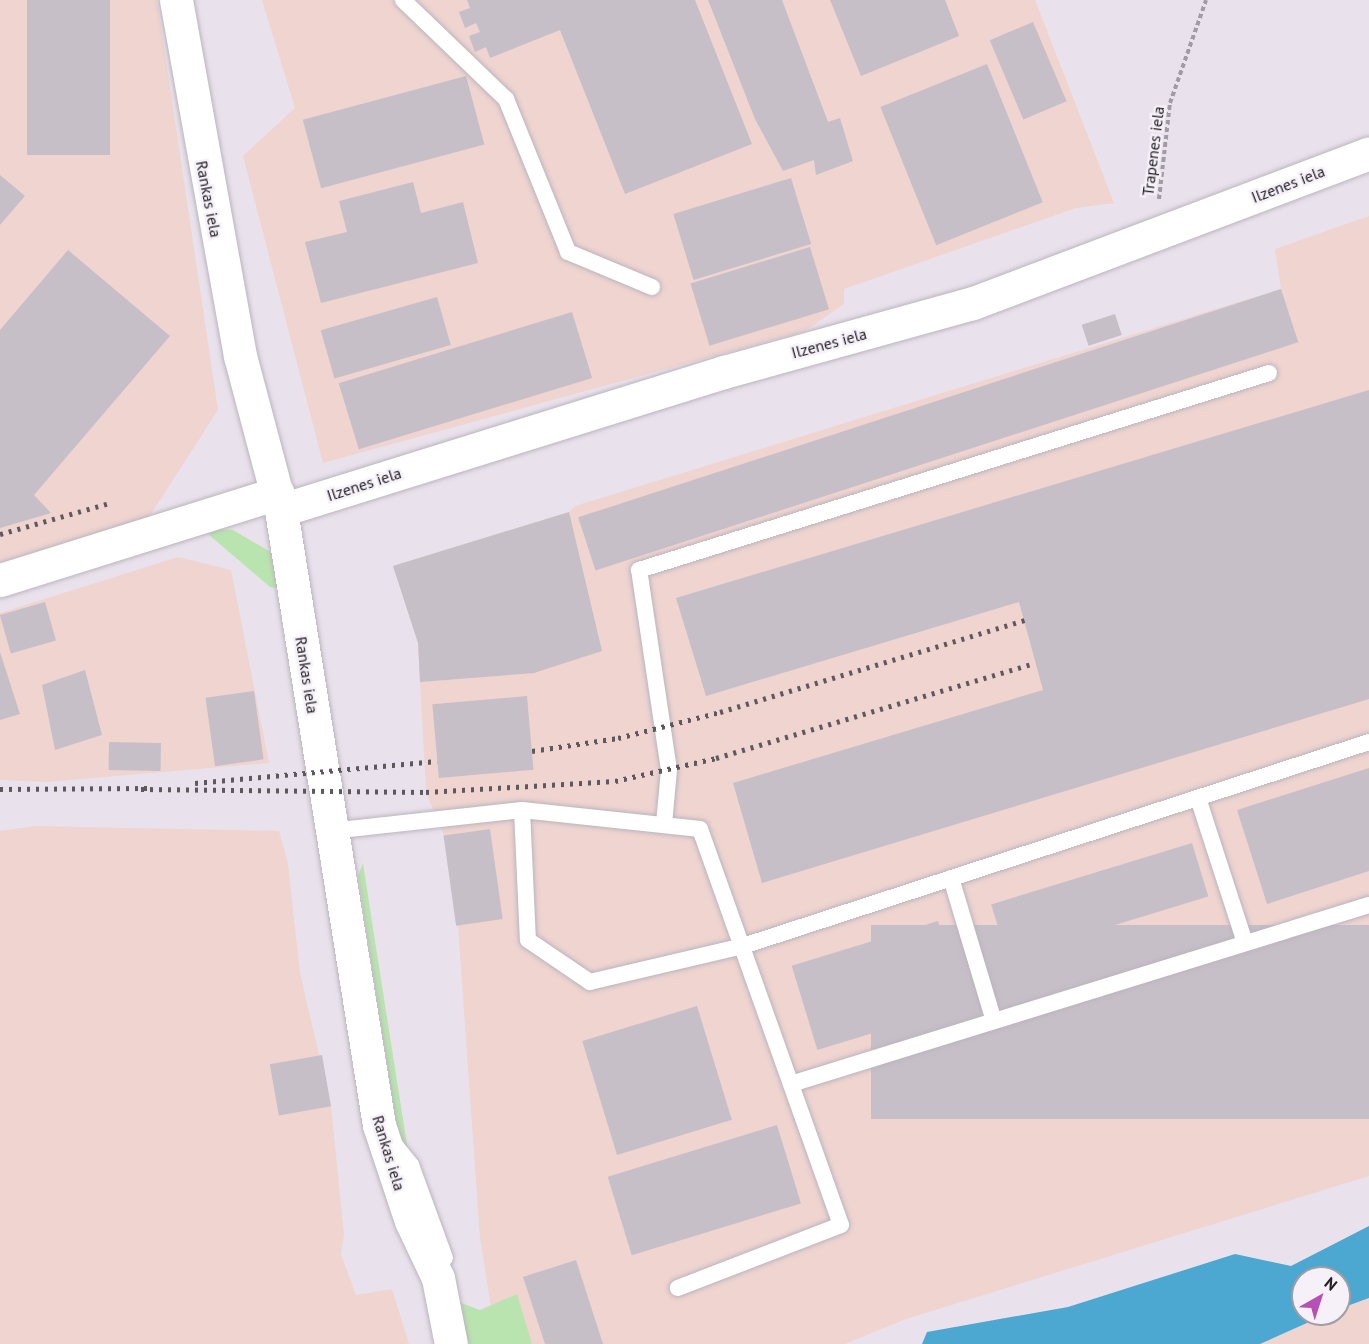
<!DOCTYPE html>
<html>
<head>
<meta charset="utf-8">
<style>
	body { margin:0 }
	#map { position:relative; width:1369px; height:1344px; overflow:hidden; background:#e9e2ec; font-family:"PT Sans",sans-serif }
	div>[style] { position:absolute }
	.industrial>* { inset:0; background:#efd4d0 }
	.green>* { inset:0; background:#b9e4af }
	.water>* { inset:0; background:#4ca7d1 }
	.building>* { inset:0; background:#c7bfc8; transform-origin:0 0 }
	.path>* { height:4px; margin-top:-2px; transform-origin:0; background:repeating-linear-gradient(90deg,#a19ba3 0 4.5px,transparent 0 7.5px) }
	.roads { filter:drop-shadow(0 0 2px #bbb4bd) drop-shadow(0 0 2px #bbb4bd) }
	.service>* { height:16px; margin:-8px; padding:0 8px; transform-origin:8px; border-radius:8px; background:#fff }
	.minor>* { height:33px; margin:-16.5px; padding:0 16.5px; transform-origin:16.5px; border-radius:16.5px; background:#fff }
	.rail>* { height:4.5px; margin-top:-2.25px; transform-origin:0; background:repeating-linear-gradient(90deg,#5c585d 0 3px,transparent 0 9px) }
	span { translate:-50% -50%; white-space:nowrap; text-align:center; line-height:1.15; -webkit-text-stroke:5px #f6f0f9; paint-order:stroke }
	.street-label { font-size:16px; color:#222023 }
	.north { position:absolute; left:1291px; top:1266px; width:60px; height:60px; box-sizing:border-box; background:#f6f0f9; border:2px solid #a19da3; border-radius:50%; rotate:39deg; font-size:16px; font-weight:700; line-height:24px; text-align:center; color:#222023 }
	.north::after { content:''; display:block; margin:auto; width:21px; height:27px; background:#b450b6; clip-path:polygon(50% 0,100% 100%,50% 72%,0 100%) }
</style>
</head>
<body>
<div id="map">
	<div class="industrial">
		<div style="clip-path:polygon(0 0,157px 0,218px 410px,147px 520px,0 563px)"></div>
		<div style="clip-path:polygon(262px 0,1035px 0,1114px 203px,1076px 208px,844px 289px,844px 304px,805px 331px,323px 463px,243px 156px,295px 108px)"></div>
		<div style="clip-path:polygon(1369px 216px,1369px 1176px,906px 1319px,845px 1344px,497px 1344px,480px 1238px,458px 926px,444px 836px,426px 792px,418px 643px,393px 566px,569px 512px,575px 506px,1281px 289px,1275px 249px)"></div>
		<div style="clip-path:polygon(178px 557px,231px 570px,269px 763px,47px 782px,0 780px,0 613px)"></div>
		<div style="clip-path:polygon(36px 826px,279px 831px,288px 864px,300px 973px,331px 1106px,344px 1235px,341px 1255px,356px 1295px,392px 1289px,409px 1344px,0 1344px,0 831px)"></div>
		<div style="clip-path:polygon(1369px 1298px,1369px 1344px,1260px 1344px,1327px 1314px,1339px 1314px,1339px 1309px)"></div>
	</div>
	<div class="green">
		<div style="clip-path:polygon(221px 529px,233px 530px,274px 554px,282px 589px,270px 587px,208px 534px)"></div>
		<div style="clip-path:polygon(363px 863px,372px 922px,408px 1151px,398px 1135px,358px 875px)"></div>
		<div style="clip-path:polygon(517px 1294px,532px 1344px,466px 1344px,461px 1303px,480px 1310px)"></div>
	</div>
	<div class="water">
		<div style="clip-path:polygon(1369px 1226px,1369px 1298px,1339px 1309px,1339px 1278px,1303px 1278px,1303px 1314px,1327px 1314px,1260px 1344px,922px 1344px,927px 1332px,1068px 1307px,1235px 1254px,1291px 1266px)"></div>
	</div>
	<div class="building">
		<div style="left:27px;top:0;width:83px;height:155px"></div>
		<div style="clip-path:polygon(467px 0,695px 0,752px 144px,625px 194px,560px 30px,490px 58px,486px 47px,475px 52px,469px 36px,480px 32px,476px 23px,465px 28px,459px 12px,470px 8px)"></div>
		<div style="clip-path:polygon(708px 0,782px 0,828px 122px,840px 118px,853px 161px,816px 175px,814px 160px,783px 171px,755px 119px)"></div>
		<div style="clip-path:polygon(830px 0,945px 0,959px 36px,861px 76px)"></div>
		<div style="left:1033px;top:22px;width:86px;height:47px;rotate:67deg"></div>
		<div style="left:987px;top:64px;width:149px;height:115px;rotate:68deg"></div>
		<div style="left:466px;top:76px;width:71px;height:169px;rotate:75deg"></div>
		<div style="clip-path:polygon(0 175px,25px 196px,0 225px)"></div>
		<div style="left:791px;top:178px;width:69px;height:123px;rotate:73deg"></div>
		<div style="clip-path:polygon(413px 182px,421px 213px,463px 202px,478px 263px,321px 303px,305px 242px,347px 232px,339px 201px)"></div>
		<div style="left:810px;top:247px;width:65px;height:125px;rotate:73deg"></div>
		<div style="clip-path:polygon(68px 250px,170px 336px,34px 495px,51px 513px,0 528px,0 330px)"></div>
		<div style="left:1281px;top:289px;width:56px;height:739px;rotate:72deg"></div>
		<div style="left:437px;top:297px;width:50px;height:121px;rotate:74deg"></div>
		<div style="left:572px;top:312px;width:69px;height:244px;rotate:73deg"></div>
		<div style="left:1115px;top:314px;width:22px;height:35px;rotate:72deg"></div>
		<div style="clip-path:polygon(1369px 390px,1369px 699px,762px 883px,733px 783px,1043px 690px,1019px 602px,706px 696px,676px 598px)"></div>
		<div style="clip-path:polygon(569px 512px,602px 651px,534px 673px,420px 682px,418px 643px,393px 566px)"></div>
		<div style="left:45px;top:602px;width:40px;height:47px;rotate:74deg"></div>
		<div style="clip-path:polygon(0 652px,20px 714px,0 720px)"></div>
		<div style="clip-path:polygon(85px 670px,102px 735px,55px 750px,42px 685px)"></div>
		<div style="left:254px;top:691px;width:69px;height:49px;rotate:82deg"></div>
		<div style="left:527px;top:696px;width:74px;height:95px;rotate:85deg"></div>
		<div style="left:109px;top:742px;width:52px;height:28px;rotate:1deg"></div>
		<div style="clip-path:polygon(1369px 768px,1369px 871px,1267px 904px,1237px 810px)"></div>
		<div style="left:490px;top:829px;width:91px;height:47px;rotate:82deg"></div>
		<div style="left:1192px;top:843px;width:56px;height:210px;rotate:73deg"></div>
		<div style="left:938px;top:921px;width:88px;height:153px;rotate:73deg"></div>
		<div style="left:1369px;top:925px;width:194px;height:498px;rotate:90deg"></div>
		<div style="left:697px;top:1006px;width:119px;height:120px;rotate:73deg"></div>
		<div style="left:322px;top:1055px;width:52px;height:53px;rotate:80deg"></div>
		<div style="left:777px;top:1125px;width:82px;height:177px;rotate:73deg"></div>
		<div style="clip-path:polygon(576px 1260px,603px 1344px,545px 1344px,523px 1277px)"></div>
	</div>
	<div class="path">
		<div style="left:1159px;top:199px;width:97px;rotate:-83.5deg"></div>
		<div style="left:1170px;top:103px;width:109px;rotate:-70.7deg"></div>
	</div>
	<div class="roads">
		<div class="service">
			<div style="left:403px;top:0;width:143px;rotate:43.9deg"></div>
			<div style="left:506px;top:99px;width:165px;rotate:67.9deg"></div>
			<div style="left:568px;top:252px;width:91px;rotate:22.6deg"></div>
			<div style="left:1198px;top:798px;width:152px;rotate:72deg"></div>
			<div style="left:522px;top:810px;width:130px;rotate:87.4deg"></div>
			<div style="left:528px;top:940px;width:75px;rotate:34.1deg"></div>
			<div style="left:590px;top:982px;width:157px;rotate:-13.2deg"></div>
			<div style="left:743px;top:946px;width:658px;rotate:-18.05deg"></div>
			<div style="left:664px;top:824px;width:54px;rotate:-84.7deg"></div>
			<div style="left:669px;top:770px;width:202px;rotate:-98.5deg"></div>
			<div style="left:639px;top:570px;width:660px;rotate:-17.36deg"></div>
			<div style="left:331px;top:831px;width:192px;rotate:-6.3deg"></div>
			<div style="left:522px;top:810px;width:179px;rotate:6.1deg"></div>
			<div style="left:700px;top:829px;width:420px;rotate:70.4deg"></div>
			<div style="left:841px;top:1225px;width:175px;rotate:158.9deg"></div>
			<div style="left:951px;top:878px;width:149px;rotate:73.3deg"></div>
			<div style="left:791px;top:1084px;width:605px;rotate:-17.21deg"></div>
			<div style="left:395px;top:1145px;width:26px;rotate:51deg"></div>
			<div style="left:411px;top:1165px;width:99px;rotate:69.9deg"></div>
		</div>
		<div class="minor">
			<div style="left:176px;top:0;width:362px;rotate:79.8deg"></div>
			<div style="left:240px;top:356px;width:159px;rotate:75.1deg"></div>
			<div style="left:281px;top:510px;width:623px;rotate:80.95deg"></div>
			<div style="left:379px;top:1125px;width:101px;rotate:71.6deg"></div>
			<div style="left:411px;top:1221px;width:63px;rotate:64.7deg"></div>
			<div style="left:438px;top:1278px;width:67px;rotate:78.9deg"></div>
			<div style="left:281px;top:510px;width:464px;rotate:-17.3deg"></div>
			<div style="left:724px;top:372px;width:258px;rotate:-15.5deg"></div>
			<div style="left:973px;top:303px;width:423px;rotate:-20.7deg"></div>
			<div style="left:0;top:580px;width:291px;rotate:-17.4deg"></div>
		</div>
	</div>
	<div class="rail">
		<div style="left:0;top:534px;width:117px;rotate:-15.8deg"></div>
		<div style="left:532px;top:751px;width:87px;rotate:-8.6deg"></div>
		<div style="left:618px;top:738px;width:105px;rotate:-14.3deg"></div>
		<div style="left:720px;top:712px;width:318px;rotate:-16.8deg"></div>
		<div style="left:195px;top:783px;width:243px;rotate:-5.2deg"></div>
		<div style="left:0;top:789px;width:147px;rotate:-0.4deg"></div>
		<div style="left:141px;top:789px;width:285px;rotate:0.6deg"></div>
		<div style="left:426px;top:792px;width:189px;rotate:-3.3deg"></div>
		<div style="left:615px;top:781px;width:104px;rotate:-12.8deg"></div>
		<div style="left:716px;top:758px;width:333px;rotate:-16.6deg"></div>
	</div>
	<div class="street-label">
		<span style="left:1153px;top:151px;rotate:-83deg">Trapenes iela</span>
		<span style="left:1288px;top:184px;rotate:-21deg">Ilzenes iela</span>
		<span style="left:209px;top:199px;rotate:79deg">Rankas iela</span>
		<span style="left:829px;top:343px;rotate:-15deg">Ilzenes iela</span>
		<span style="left:364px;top:484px;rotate:-18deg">Ilzenes iela</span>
		<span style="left:307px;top:675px;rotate:81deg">Rankas iela</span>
		<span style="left:389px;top:1153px;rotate:73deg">Rankas iela</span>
	</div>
	<div class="north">N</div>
</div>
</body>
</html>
